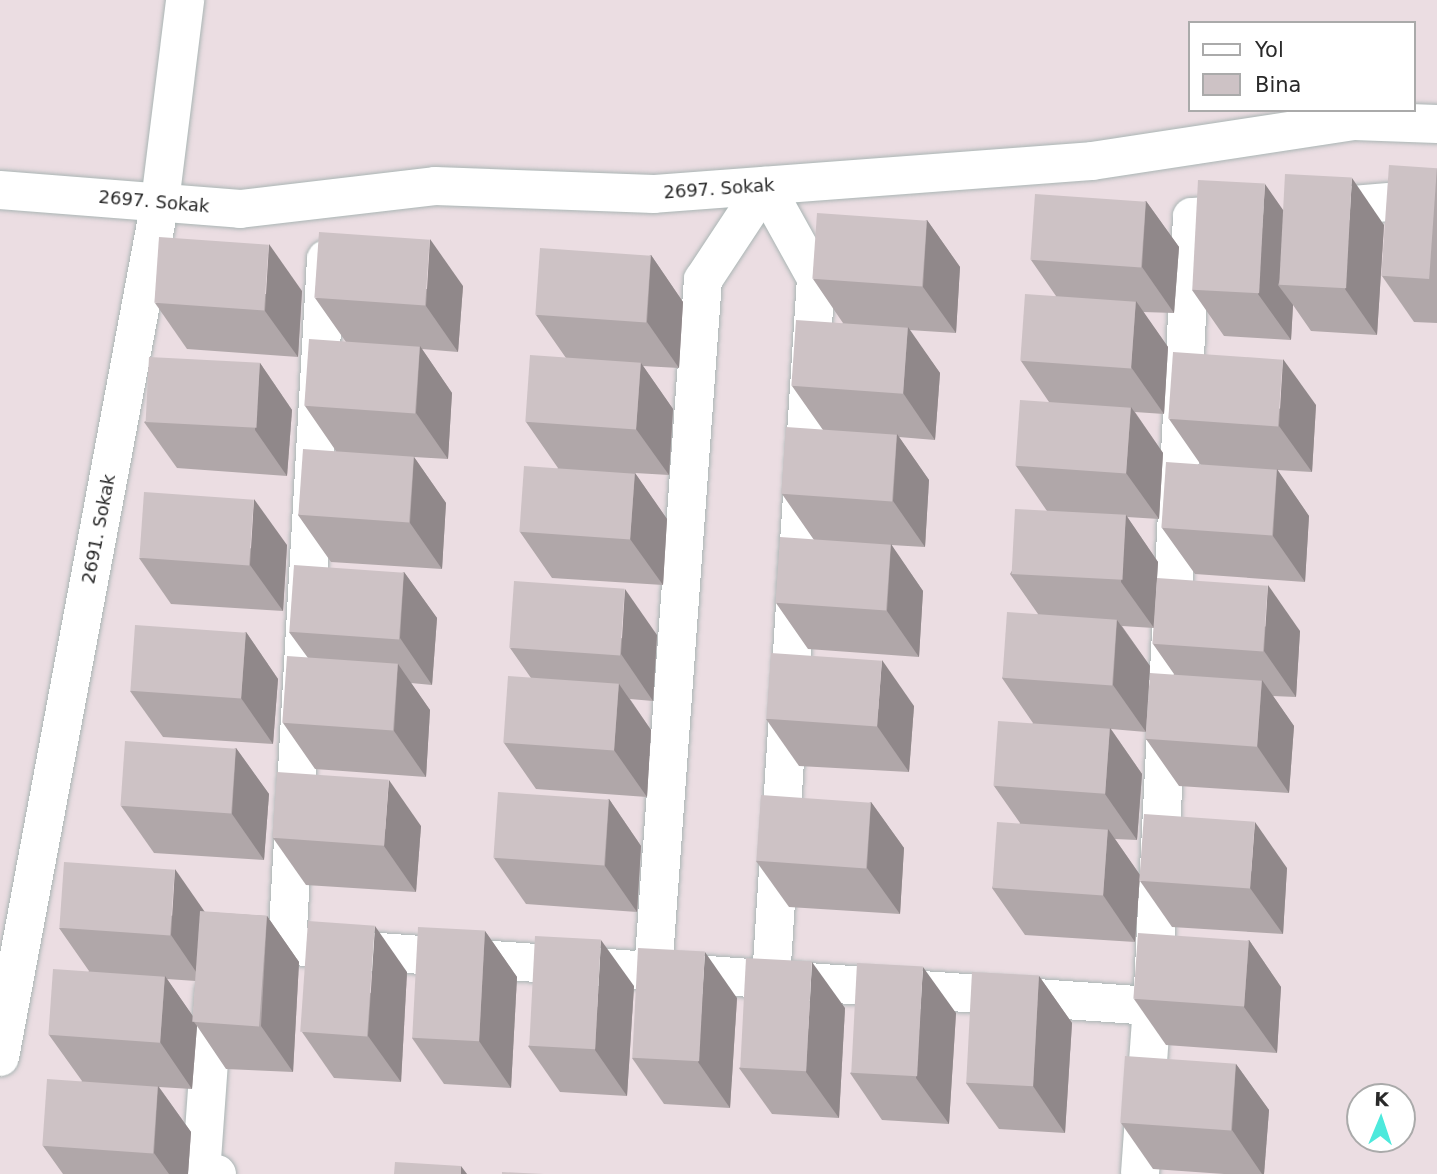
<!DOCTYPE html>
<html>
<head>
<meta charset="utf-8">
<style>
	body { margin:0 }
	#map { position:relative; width:1437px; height:1174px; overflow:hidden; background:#ebdde2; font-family:"DejaVu Sans",sans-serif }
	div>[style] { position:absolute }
	.roads { filter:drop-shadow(0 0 2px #aab5b4) drop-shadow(0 0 2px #aab5b4) }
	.street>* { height:38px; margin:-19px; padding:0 19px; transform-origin:19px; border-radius:19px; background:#fff }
	.wall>* { inset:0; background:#b0a7a9 }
	.shaded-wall>* { inset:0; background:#90888a }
	.building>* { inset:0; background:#cdc2c5; transform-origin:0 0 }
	span { translate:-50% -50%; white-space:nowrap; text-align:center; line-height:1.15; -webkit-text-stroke:6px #fff; paint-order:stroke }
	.street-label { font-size:18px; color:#2a2a2a }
	.legend { position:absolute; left:1188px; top:21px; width:228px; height:91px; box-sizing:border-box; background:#fff; border:2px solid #aaa; margin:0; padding:9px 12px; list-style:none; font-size:21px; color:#2a2a2a }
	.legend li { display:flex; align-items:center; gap:14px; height:35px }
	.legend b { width:35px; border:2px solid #aaa }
	.north { position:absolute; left:1346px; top:1083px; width:70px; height:70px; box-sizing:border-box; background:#fff; border:2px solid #aaa; border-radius:50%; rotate:2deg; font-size:19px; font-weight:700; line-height:28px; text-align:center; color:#2a2a2a }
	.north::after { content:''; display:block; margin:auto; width:24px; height:32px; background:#4de9dc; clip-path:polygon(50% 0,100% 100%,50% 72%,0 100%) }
</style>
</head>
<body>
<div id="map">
	<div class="roads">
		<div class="street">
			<div style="left:0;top:190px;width:241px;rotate:4.5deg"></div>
			<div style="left:240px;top:209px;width:196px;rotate:-6.7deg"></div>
			<div style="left:435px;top:186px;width:219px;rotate:2.1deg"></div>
			<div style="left:654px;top:194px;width:439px;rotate:-4.3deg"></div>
			<div style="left:1092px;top:161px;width:265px;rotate:-8.7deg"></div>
			<div style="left:1354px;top:121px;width:83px;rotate:2.1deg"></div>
			<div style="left:1317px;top:208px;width:120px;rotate:-4.8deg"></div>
			<div style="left:236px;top:942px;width:918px;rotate:4deg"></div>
			<div style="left:1152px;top:1006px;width:168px;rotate:94.1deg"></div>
			<div style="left:287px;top:946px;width:688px;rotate:-86.75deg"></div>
			<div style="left:653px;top:972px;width:694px;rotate:-85.87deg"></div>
			<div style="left:703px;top:280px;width:113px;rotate:-56.6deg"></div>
			<div style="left:765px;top:186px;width:105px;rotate:61deg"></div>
			<div style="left:816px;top:278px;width:702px;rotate:93.67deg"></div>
			<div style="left:1153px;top:987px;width:771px;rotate:-87.1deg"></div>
			<div style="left:1192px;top:217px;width:54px;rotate:-4.2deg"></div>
			<div style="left:214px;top:992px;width:181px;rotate:94.1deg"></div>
			<div style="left:201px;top:1173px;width:16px;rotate:4deg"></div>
			<div style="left:0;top:1057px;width:870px;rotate:-79.4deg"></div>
			<div style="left:160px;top:202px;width:204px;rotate:-82.9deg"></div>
		</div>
	</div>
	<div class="wall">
		<div style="clip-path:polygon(1437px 168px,1437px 323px,1414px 322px,1382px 276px)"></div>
		<div style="clip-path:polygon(1146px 201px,1179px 247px,1174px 313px,1143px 312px,1168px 347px,1164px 414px,1135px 412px,1163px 453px,1159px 519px,1127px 517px,1158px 562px,1155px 612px,1300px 631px,1296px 697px,1273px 696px,1294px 726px,1289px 793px,1179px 786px,1146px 739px,1174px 674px,1153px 644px,1154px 628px,1122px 626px,1150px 666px,1146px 732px,1111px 729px,1142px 774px,1137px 840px,1115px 839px,1140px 875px,1135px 942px,1025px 935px,992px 888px,1020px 823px,994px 786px,1033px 723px,1002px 678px,1038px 614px,1010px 574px,1047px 511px,1016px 466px,1049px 402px,1021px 361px,1056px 296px,1031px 260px)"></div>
		<div style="clip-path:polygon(1283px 210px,1384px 225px,1377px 335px,1311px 331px,1293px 305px,1291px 340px,1224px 336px,1192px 290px)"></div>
		<div style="clip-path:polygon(927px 220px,960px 267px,956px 333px,909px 330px,940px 373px,935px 440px,899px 437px,929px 480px,925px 547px,891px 545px,923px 591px,919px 657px,808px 649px,776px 603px,814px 540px,782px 494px,823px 430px,792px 386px,843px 323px,813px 279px)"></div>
		<div style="clip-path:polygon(651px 255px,683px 302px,679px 368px,643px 366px,673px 409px,669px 475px,635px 473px,667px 519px,663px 585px,552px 578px,520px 532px,558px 468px,526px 422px,566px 358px,536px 315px)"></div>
		<div style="clip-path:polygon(463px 286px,458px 352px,422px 349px,452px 393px,448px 459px,414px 457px,446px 503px,442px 569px,331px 562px,298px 515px,336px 451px,305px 406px,346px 342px,315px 298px)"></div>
		<div style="clip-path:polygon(302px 291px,298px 357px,187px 349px,155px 303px)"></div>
		<div style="clip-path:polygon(260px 363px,292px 410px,287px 476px,177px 468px,144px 422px)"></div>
		<div style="clip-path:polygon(1316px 405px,1312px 472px,1277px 470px,1309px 516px,1305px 582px,1195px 574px,1162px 528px,1201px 465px,1169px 419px)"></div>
		<div style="clip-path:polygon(287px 545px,283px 611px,171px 604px,139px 558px)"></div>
		<div style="clip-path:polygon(404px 572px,437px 618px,432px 685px,411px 683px,430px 710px,426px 777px,315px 769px,283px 723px,308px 658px,289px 632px)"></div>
		<div style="clip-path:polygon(246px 632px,278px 679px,273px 744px,163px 737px,130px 691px)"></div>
		<div style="clip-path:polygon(657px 635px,653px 701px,630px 699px,651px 730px,647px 797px,536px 789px,504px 743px,531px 678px,510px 648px)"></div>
		<div style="clip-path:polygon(914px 706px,909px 772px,799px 766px,766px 719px)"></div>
		<div style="clip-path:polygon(236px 748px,269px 794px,264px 860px,154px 853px,121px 806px)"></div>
		<div style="clip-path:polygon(609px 799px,641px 846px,637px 912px,526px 904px,494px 858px)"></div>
		<div style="clip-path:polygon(871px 802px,904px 848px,900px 914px,789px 907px,756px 861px)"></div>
		<div style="clip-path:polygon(421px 826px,416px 892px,306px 885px,273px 838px)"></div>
		<div style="clip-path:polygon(1287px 868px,1283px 934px,1172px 927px,1140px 881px)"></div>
		<div style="clip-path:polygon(evenodd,205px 912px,267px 916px,299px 962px,293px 1072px,226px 1069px,197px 1026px,192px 1089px,159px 1087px,191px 1132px,188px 1174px,63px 1174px,43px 1146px,82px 1081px,49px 1035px,89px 971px,59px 928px,205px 912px,167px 979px,196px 981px,194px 1018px,167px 979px)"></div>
		<div style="clip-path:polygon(485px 931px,517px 977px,511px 1088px,444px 1084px,412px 1038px)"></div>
		<div style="clip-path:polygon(1249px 940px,1281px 987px,1277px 1053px,1166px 1045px,1134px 999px)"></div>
		<div style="clip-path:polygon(407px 972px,401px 1082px,334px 1078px,302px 1032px)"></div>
		<div style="clip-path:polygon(1039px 976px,1072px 1023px,1065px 1133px,999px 1129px,966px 1083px)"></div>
		<div style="clip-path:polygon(634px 986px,627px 1096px,560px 1092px,528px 1046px)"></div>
		<div style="clip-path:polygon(737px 998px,730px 1108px,664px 1104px,632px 1058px)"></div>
		<div style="clip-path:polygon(845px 1008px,839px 1118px,772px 1114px,739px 1068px)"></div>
		<div style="clip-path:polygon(956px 1013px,949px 1124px,882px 1120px,850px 1073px)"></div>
		<div style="clip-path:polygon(1236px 1064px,1269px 1110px,1264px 1174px,1224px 1174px,1153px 1169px,1121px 1123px)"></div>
	</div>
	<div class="shaded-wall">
		<div style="clip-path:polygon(1352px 178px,1384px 225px,1377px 335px,1345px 289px)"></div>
		<div style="clip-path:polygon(1265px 184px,1297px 230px,1278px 285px,1293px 305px,1291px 340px,1258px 294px)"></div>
		<div style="clip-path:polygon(1146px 201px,1179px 247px,1174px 313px,1142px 267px)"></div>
		<div style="clip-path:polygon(927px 220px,960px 267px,956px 333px,923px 287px)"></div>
		<div style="clip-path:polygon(430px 239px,463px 286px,458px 352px,426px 306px)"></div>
		<div style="clip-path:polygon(269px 244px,302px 291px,298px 357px,265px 311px)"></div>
		<div style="clip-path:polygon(651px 255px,683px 302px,679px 368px,647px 322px)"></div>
		<div style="clip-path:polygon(1136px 301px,1168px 347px,1164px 414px,1131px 367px)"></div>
		<div style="clip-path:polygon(908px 327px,940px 373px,935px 440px,903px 393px)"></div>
		<div style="clip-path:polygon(420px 346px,452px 393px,448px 459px,416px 413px)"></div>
		<div style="clip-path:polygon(1283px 359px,1316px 405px,1312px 472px,1279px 426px)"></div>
		<div style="clip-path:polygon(260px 363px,292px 410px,287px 476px,255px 430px)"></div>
		<div style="clip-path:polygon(641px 363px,673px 409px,669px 475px,636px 429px)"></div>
		<div style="clip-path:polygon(1131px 407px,1163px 453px,1159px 519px,1126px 473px)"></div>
		<div style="clip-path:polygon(897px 434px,929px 480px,925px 547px,893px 501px)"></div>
		<div style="clip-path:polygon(414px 457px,446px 503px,442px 569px,410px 523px)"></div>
		<div style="clip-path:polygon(1277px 469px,1309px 516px,1305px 582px,1273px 536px)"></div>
		<div style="clip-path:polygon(635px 473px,667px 519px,663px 585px,630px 539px)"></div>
		<div style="clip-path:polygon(254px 499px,287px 545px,283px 611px,250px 565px)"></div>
		<div style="clip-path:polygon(1126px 515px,1158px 562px,1154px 628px,1121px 582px)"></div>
		<div style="clip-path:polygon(891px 544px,923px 591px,919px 657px,887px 611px)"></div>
		<div style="clip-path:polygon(404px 572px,437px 618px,432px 685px,400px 638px)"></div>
		<div style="clip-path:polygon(1268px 585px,1300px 631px,1296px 697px,1264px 651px)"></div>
		<div style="clip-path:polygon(625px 589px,657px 635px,653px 701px,621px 654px)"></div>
		<div style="clip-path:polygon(1117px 620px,1150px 666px,1146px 732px,1113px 685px)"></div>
		<div style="clip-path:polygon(246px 632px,278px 679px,273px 744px,241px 698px)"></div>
		<div style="clip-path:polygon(882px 660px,914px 706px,909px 772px,877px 726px)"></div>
		<div style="clip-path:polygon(398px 664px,430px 710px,426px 777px,394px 731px)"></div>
		<div style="clip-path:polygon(1262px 680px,1294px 726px,1289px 793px,1257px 746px)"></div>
		<div style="clip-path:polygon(619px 684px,651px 730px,647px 797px,614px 750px)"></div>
		<div style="clip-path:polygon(1110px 728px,1142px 774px,1137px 840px,1105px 794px)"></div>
		<div style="clip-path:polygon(236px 748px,269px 794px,264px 860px,232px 814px)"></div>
		<div style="clip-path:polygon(389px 780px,421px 826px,416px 892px,384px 846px)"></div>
		<div style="clip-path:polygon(609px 799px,641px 846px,637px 912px,605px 866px)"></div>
		<div style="clip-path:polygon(871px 802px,904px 848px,900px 914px,867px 868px)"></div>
		<div style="clip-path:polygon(1255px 822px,1287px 868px,1283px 934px,1250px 888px)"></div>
		<div style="clip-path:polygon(1108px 829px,1140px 875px,1135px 942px,1103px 895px)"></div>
		<div style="clip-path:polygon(175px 869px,207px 915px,203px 982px,171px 935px)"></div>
		<div style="clip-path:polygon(267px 916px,299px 962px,293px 1072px,261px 1026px)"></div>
		<div style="clip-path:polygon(375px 926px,407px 972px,401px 1082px,368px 1036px)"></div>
		<div style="clip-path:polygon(485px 931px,517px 977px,511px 1088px,479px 1041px)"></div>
		<div style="clip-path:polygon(601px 940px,634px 986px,627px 1096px,595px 1050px)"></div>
		<div style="clip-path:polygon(1249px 940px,1281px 987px,1277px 1053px,1244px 1007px)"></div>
		<div style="clip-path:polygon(705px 952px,737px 998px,730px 1108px,698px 1062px)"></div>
		<div style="clip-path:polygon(812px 962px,845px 1008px,839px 1118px,806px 1072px)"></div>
		<div style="clip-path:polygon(923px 967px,956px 1013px,949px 1124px,916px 1078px)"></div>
		<div style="clip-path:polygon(165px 976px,197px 1022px,194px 1022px,197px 1026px,192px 1089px,160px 1042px)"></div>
		<div style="clip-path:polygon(1039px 976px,1072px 1023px,1065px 1133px,1033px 1086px)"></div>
		<div style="clip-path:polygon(1236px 1064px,1269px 1110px,1264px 1174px,1262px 1174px,1232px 1130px)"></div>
		<div style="clip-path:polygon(158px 1086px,191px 1132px,188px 1174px,169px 1174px,154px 1153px)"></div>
		<div style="clip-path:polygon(461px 1166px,467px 1174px,461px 1174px)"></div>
	</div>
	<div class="building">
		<div style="left:1389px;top:165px;width:48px;height:111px;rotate:4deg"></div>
		<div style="left:1285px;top:174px;width:67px;height:111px;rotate:3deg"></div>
		<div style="left:1198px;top:180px;width:67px;height:110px;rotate:3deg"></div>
		<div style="left:1035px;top:194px;width:111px;height:66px;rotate:4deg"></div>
		<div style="left:817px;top:213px;width:110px;height:66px;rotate:4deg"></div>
		<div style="left:319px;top:232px;width:111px;height:66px;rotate:4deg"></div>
		<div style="left:159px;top:237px;width:110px;height:66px;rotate:4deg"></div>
		<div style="left:540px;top:248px;width:111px;height:67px;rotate:4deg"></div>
		<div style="left:1025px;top:294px;width:111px;height:67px;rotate:4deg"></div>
		<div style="left:796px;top:320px;width:112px;height:66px;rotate:4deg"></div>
		<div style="left:309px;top:339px;width:111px;height:67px;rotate:4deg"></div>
		<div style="left:1173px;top:352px;width:110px;height:67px;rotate:4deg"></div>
		<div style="left:530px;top:355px;width:111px;height:67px;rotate:4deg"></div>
		<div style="left:149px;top:357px;width:111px;height:65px;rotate:3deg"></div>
		<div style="left:1020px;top:400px;width:111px;height:66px;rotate:4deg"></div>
		<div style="left:786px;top:427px;width:111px;height:67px;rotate:4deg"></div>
		<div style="left:303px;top:449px;width:111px;height:66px;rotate:4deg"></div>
		<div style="left:1166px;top:462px;width:111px;height:66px;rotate:4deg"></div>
		<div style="left:524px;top:466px;width:111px;height:66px;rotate:4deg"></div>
		<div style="left:144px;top:492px;width:110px;height:66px;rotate:4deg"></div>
		<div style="left:1015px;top:509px;width:111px;height:65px;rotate:3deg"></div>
		<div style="left:780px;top:537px;width:111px;height:66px;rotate:4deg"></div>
		<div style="left:294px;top:565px;width:110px;height:67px;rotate:4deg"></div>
		<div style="left:1157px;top:578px;width:111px;height:66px;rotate:4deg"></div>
		<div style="left:514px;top:581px;width:111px;height:67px;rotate:4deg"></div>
		<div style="left:1007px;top:612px;width:110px;height:66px;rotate:4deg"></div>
		<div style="left:135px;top:625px;width:111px;height:66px;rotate:4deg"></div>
		<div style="left:771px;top:653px;width:111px;height:66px;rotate:4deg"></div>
		<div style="left:287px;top:656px;width:111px;height:67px;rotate:4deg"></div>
		<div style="left:1150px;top:673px;width:112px;height:66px;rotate:4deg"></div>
		<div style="left:508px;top:676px;width:111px;height:67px;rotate:4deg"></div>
		<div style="left:998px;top:721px;width:112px;height:65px;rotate:4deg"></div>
		<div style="left:125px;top:741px;width:111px;height:65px;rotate:4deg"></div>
		<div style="left:277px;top:772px;width:112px;height:66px;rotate:4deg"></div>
		<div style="left:498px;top:792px;width:111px;height:66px;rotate:4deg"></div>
		<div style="left:761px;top:795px;width:110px;height:66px;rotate:4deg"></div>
		<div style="left:1144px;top:814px;width:111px;height:67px;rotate:4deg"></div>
		<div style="left:997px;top:822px;width:111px;height:66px;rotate:4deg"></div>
		<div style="left:64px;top:862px;width:111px;height:66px;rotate:4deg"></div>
		<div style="left:200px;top:911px;width:67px;height:111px;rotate:4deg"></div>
		<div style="left:308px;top:921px;width:67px;height:111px;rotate:4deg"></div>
		<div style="left:418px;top:927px;width:67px;height:111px;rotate:3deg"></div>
		<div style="left:1138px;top:933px;width:111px;height:66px;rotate:4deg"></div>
		<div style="left:535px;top:936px;width:66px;height:110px;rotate:3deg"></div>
		<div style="left:638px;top:948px;width:67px;height:110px;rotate:3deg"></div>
		<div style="left:746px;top:958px;width:66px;height:110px;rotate:3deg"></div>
		<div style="left:857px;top:963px;width:66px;height:110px;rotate:3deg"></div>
		<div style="left:53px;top:969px;width:112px;height:66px;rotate:4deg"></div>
		<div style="left:972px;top:972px;width:67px;height:111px;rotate:3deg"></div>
		<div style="left:1125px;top:1056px;width:111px;height:67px;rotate:4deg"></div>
		<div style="left:47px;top:1079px;width:111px;height:67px;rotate:4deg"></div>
		<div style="clip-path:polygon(395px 1162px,461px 1166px,461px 1174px,394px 1174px)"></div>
		<div style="clip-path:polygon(502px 1172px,544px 1174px,502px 1174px)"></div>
	</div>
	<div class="street-label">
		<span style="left:719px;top:189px;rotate:-4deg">2697. Sokak</span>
		<span style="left:154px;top:202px;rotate:5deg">2697. Sokak</span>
		<span style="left:99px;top:529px;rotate:-79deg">2691. Sokak</span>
	</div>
	<ul class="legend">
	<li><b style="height:9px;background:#fff"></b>Yol</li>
	<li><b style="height:19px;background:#cdc2c5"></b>Bina</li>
	</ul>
	<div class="north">K</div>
</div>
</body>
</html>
